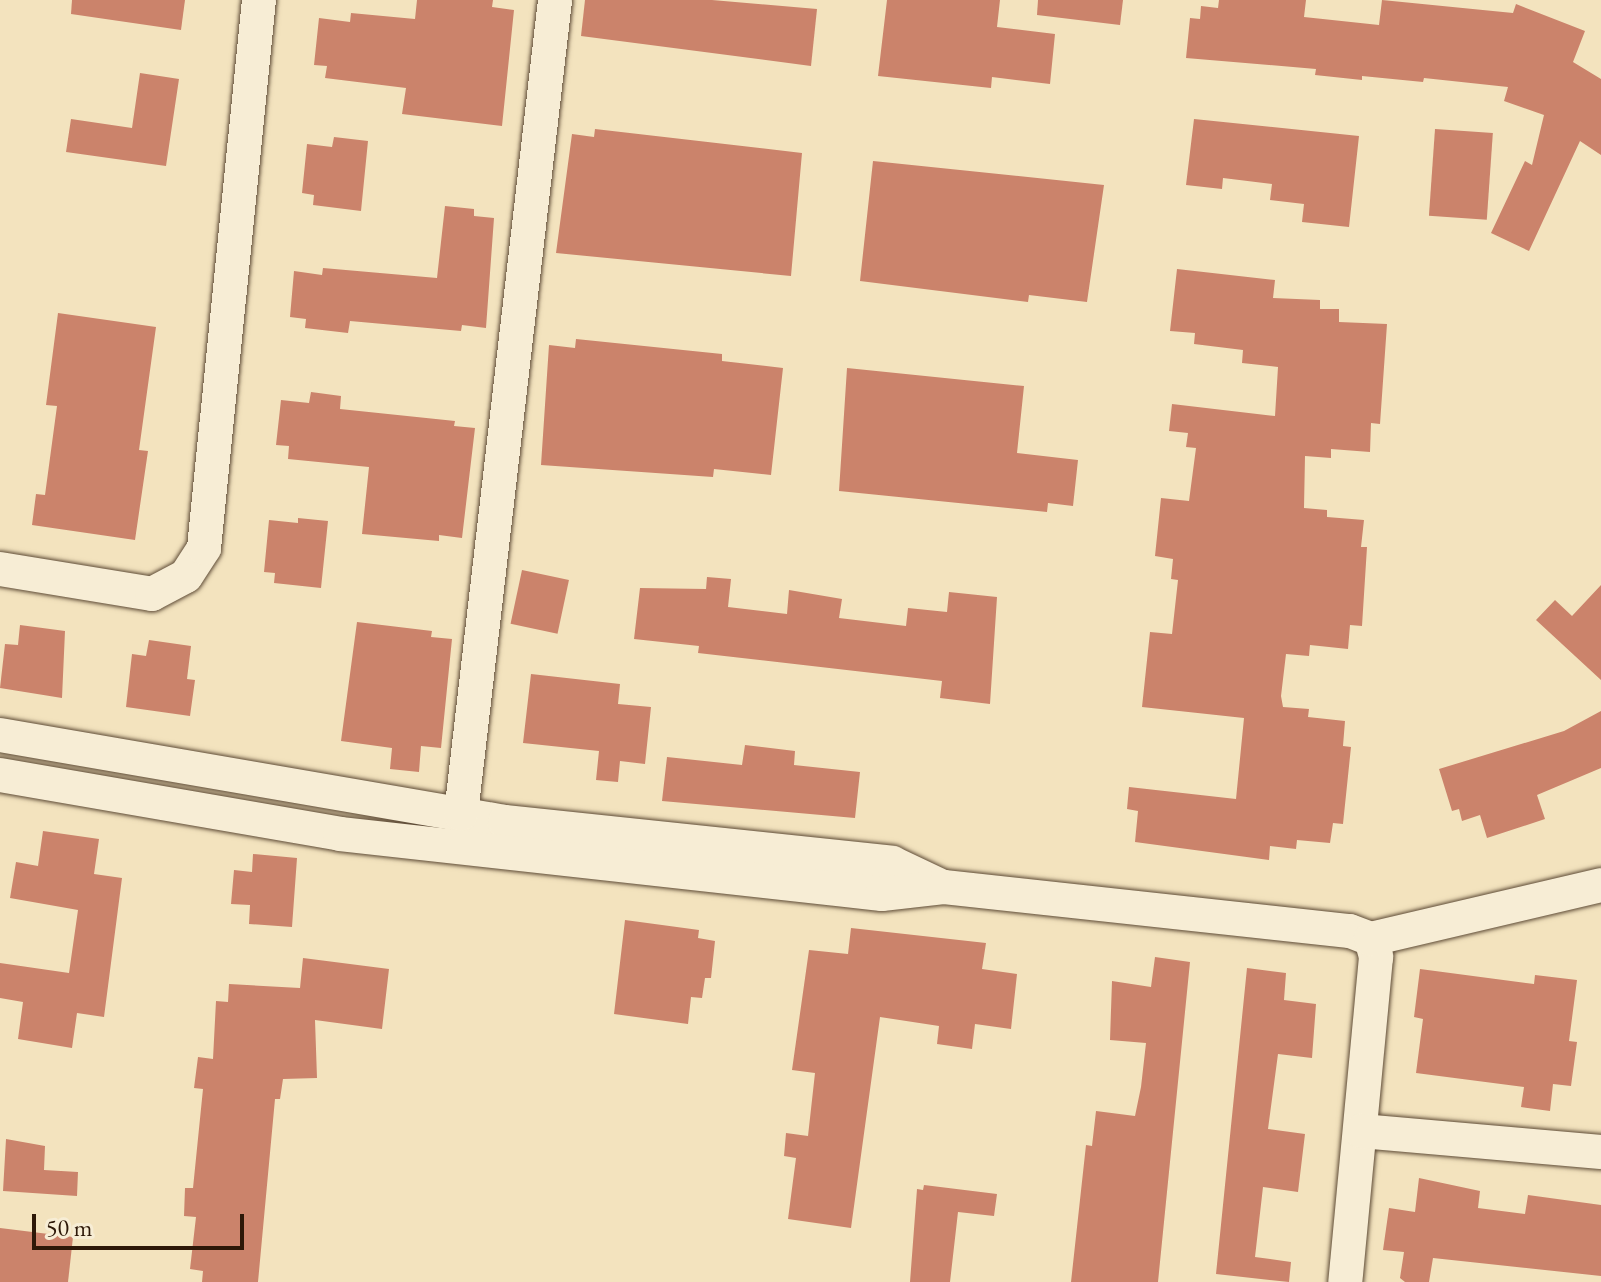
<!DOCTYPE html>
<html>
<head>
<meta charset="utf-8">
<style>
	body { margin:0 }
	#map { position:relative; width:1601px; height:1282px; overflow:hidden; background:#f3e3be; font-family:"EB Garamond",serif }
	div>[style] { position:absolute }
	.building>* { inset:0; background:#cb836b; transform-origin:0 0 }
	.roads { filter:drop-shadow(0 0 2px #5e4b36) drop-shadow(0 0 2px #5e4b36) }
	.street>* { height:34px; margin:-17px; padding:0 17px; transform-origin:17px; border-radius:17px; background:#f7edd5 }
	span { translate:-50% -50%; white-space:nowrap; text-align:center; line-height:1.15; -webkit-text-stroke:6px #f7edd5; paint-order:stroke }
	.scale { position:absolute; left:32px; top:1214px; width:212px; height:36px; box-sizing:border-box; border:4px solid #2d1808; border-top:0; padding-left:10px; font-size:24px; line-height:28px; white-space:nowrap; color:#2d1808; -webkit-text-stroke:6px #f7edd5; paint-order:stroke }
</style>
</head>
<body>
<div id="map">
	<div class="building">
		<div style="clip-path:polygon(72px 0,185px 0,181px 30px,71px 14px)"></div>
		<div style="clip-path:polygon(417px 0,493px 0,492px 7px,514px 10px,502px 126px,402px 114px,406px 88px,325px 78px,327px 66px,314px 65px,319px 18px,350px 22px,351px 13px,415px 19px)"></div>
		<div style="clip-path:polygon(585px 0,712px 0,817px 9px,811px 66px,581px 36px)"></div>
		<div style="clip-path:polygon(887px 0,1000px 0,997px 27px,1055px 34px,1050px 84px,992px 77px,991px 88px,878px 76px)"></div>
		<div style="clip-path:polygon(1038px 0,1123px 0,1120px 25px,1037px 15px)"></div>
		<div style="clip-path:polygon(1219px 0,1306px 0,1304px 17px,1379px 25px,1382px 0,1513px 13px,1516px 4px,1585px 31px,1573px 62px,1601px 79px,1601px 155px,1580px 141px,1529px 251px,1491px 233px,1525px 161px,1532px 165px,1544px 115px,1504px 101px,1508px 87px,1424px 78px,1423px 82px,1362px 76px,1362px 80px,1315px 75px,1316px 69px,1186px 58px,1190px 18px,1200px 19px,1201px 6px,1218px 8px)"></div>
		<div style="clip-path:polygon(140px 73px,179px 79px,166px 166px,66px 152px,71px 119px,132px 128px)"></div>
		<div style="clip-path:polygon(1194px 119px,1359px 136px,1349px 227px,1302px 222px,1304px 204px,1270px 200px,1272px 184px,1223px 178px,1222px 189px,1186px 185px)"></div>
		<div style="clip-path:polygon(595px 129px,802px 153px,791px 276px,556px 253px,572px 134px,594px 137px)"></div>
		<div style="left:1435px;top:129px;width:58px;height:87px;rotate:4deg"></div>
		<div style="clip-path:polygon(334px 137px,368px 141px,361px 211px,313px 205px,314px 195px,302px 193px,307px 144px,332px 147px)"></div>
		<div style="clip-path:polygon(873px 161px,1104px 185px,1087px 302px,1029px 295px,1028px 302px,860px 281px)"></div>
		<div style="clip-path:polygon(445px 206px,474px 209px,474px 216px,494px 218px,486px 328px,462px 325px,461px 331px,350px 321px,348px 333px,305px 328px,306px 319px,290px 317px,294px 271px,322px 275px,323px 268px,437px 278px)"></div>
		<div style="clip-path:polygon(1177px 269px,1275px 280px,1273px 298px,1320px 300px,1320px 309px,1339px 309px,1339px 322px,1387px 324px,1380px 424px,1371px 423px,1370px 452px,1331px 449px,1331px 458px,1305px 456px,1304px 508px,1327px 510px,1327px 517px,1364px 520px,1361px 547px,1367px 547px,1362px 626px,1350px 625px,1348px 649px,1310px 645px,1309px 656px,1286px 654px,1281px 696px,1283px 707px,1309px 709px,1308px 717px,1345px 721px,1343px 746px,1351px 747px,1343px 824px,1333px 823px,1330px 843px,1297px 840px,1296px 849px,1270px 846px,1269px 860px,1135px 842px,1138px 811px,1127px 809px,1129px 787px,1236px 799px,1244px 718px,1142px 707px,1150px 632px,1172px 634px,1178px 580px,1171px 579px,1173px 559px,1155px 556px,1161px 498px,1189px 501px,1196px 448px,1186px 447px,1188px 433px,1169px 431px,1172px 404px,1275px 416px,1278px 367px,1242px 363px,1243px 350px,1194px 344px,1195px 333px,1170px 331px)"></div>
		<div style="clip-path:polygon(58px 313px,156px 327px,139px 450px,148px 451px,135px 540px,32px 525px,36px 494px,45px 495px,57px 406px,46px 405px)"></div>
		<div style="clip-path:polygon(576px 339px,722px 354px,722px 361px,783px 368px,771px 475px,714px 469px,713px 477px,541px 465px,549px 345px,575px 348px)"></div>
		<div style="clip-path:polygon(847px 368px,1024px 386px,1017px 453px,1078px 460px,1073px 506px,1048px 503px,1047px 512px,839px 491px)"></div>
		<div style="clip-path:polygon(311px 392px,341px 396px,340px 409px,455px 421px,454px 426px,475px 428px,462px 538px,439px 535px,439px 541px,362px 534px,369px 467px,288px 459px,289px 446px,276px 445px,281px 400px,309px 403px)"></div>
		<div style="clip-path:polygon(298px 518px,328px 521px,321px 588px,274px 583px,275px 573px,264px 572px,269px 520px,298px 523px)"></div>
		<div style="left:522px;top:570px;width:48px;height:55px;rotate:12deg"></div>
		<div style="clip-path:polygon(707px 577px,731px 579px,728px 607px,787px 614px,789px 590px,842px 599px,839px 618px,906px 626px,908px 608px,947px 612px,949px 592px,997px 597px,990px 704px,940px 698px,942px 681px,698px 653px,699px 646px,634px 639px,640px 588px,706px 589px)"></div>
		<div style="clip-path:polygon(1601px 585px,1601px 680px,1536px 620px,1555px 600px,1572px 616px)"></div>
		<div style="clip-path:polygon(357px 622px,432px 631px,431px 637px,452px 639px,441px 748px,421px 746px,419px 772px,390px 769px,392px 748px,341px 741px)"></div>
		<div style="clip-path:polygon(20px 625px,65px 631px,62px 698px,0 688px,5px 644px,18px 645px)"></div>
		<div style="clip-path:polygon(149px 640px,191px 646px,187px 679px,195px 680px,190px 716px,126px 707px,132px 654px,146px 656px)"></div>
		<div style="clip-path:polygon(531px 674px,620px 684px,618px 704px,651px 707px,645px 764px,620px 761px,618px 782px,596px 780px,599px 751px,523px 743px)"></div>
		<div style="clip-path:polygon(1601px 711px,1601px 768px,1537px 795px,1545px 819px,1487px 838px,1480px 815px,1462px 821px,1459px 809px,1452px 811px,1439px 769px,1564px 731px)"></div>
		<div style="clip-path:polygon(745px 745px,795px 751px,794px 765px,860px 772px,855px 818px,662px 801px,667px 757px,742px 765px)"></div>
		<div style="clip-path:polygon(43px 831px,99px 839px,94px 874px,122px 878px,104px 1017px,77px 1013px,72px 1048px,18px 1039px,23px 1002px,0 998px,0 963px,69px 973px,78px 910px,10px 898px,16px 862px,38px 866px)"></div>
		<div style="clip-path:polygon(253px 854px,297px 858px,292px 927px,249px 924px,250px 905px,231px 904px,234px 870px,252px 872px)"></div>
		<div style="clip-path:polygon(625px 920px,699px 930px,698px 938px,715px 941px,711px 978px,705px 978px,702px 998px,691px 997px,688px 1024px,614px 1014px)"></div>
		<div style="clip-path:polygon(851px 928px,986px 943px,982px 969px,1017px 974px,1011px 1029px,975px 1024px,972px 1049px,937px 1044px,939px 1026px,880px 1017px,851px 1228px,788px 1219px,796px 1158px,784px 1156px,786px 1133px,808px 1136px,815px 1073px,792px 1070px,809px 950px,848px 954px)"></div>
		<div style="clip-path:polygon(1155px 957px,1190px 962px,1158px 1282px,1071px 1282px,1086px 1145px,1092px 1146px,1096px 1111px,1135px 1116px,1141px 1087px,1146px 1043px,1110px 1040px,1112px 981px,1151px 987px)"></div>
		<div style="clip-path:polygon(303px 958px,389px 969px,382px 1029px,315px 1020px,317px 1078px,283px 1079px,280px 1099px,275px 1099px,258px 1282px,202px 1282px,203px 1271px,190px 1269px,196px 1217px,184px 1216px,185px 1188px,193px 1188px,203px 1089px,194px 1088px,198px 1057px,213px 1059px,216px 1001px,228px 1002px,229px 984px,300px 988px)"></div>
		<div style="clip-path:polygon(1247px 968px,1286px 973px,1284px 1000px,1316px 1004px,1312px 1058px,1278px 1054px,1268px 1129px,1305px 1134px,1298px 1192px,1263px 1187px,1255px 1257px,1291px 1262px,1289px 1282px,1216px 1274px)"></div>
		<div style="clip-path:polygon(1420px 969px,1534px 984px,1535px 975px,1577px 980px,1569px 1041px,1577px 1042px,1571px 1086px,1553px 1084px,1550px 1111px,1521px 1107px,1524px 1087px,1416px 1073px,1423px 1019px,1414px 1017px)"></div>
		<div style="clip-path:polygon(6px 1139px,45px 1146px,44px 1170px,78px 1172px,77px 1196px,3px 1191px)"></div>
		<div style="clip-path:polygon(1419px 1178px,1480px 1191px,1478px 1208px,1525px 1214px,1528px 1195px,1601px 1205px,1601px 1276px,1433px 1258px,1429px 1282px,1405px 1282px,1400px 1278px,1404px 1252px,1383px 1250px,1389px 1208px,1415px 1212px)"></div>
		<div style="clip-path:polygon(924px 1185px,997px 1194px,994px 1216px,958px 1212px,950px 1282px,910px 1282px,917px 1189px,923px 1190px)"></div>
		<div style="clip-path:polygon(0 1228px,73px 1237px,68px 1282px,0 1282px)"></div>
	</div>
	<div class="roads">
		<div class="street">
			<div style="left:0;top:569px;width:154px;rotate:9.3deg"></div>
			<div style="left:152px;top:594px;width:38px;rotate:-28deg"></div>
			<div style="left:186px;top:576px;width:33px;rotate:-57deg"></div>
			<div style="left:204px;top:548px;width:551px;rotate:-84.27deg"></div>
			<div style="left:0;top:735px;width:512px;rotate:9.77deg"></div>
			<div style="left:505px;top:822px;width:389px;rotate:6deg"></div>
			<div style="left:892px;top:863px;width:56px;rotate:25.2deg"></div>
			<div style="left:0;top:775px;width:345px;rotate:9.8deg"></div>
			<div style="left:340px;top:834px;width:545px;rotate:6.32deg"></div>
			<div style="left:882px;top:894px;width:62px;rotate:-6.4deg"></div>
			<div style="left:944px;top:887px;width:408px;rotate:6.2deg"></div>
			<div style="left:1350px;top:931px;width:22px;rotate:21deg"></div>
			<div style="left:1371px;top:939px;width:19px;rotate:74deg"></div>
			<div style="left:1376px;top:957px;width:326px;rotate:95.4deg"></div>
			<div style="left:461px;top:814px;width:819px;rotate:-83.41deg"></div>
			<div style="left:1371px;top:939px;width:236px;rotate:-13.2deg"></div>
			<div style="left:1361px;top:1131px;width:241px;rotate:5deg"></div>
		</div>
	</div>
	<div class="scale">50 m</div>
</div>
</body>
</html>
